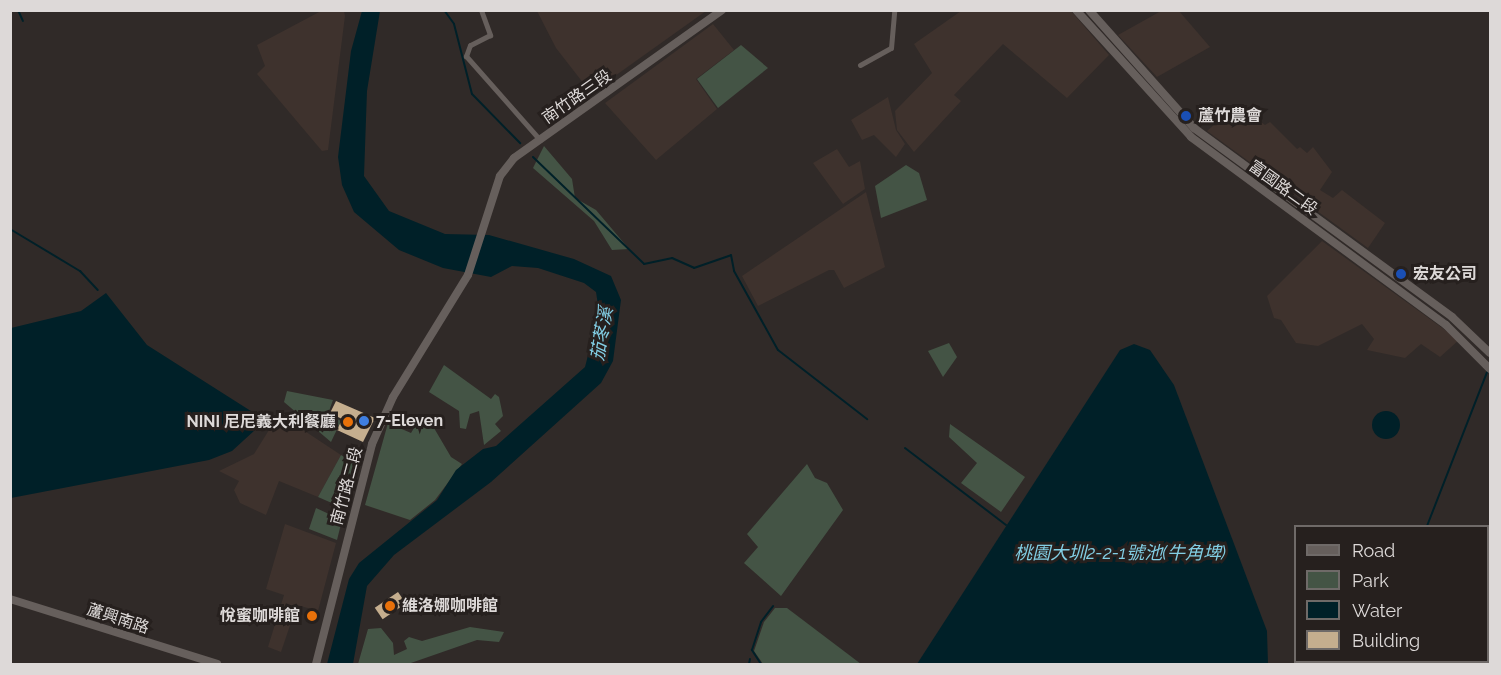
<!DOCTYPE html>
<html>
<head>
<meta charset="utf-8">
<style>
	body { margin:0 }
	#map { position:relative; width:1501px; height:675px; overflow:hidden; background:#302a28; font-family:Raleway,"Noto Sans TC",sans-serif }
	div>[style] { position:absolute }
	.built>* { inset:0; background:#3e322d }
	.green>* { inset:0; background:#445445 }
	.water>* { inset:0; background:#002028 }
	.round { border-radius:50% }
	.stream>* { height:2px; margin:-1px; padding:0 1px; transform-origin:1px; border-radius:1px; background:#002028 }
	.building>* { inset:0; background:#c5ae8e; transform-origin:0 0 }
	.street>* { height:5px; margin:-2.5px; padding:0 2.5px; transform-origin:2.5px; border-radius:2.5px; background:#665f5c }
	.secondary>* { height:8px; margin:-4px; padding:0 4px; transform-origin:4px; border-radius:4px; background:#665f5c }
	.dots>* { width:16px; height:16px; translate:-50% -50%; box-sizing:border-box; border:3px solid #26201e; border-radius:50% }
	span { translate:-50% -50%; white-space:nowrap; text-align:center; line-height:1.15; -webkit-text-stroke:6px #26201e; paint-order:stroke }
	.street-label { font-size:16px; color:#ddd9d8 }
	.poi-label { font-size:16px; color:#ddd9d8; font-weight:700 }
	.left { translate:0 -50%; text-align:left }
	.right { translate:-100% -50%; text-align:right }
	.water-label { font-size:18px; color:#82cee4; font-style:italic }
	.frame { position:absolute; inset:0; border:12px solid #ddd9d8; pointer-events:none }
	.legend { position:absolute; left:1294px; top:525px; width:195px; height:138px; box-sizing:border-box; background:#26201e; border:2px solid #6f6a68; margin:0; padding:8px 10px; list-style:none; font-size:18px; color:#ddd9d8 }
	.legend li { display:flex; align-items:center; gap:12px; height:30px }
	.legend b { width:30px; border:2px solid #6f6a68 }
</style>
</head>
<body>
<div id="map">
	<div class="built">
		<div style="clip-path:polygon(321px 11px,344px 11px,345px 16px,328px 150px,322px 151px,257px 74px,265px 66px,257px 45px)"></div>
		<div style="clip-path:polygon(537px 11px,706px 11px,591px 93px,556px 48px)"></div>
		<div style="clip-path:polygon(961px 11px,1071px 11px,1109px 55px,1067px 98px,1003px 44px,954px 95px,961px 101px,914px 152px,897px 130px,895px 111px,932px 73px,914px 44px)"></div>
		<div style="clip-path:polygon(1161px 11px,1179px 11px,1210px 47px,1157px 77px,1118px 35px)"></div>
		<div style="clip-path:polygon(713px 24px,734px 50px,696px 79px,717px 109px,656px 160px,605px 103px)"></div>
		<div style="clip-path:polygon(888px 97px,896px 130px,905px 144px,896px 157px,874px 135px,862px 140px,851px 120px)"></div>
		<div style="clip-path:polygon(1237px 104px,1265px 125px,1270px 122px,1297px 149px,1300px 147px,1307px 153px,1313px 147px,1332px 172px,1320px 190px,1333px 198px,1342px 190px,1385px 223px,1368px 248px,1207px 131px)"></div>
		<div style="clip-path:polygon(837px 149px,849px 167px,860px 161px,865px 189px,843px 204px,813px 163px)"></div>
		<div style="clip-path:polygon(866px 192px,885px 267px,844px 288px,834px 270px,829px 270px,758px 306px,742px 276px)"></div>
		<div style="clip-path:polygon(1322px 241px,1459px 340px,1440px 357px,1421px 344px,1405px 358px,1367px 350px,1374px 339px,1362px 324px,1318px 346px,1296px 343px,1281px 320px,1274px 318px,1267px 296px)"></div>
		<div style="clip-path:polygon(279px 414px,341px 455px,318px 497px,279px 481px,266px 515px,240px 503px,234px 490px,239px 481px,219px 471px,254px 454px)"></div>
		<div style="clip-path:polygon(285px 524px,336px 543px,318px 611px,297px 605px,281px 652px,268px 647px,284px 595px,266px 589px)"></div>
	</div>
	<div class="green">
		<div style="clip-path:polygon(741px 45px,768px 68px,718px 108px,697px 79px)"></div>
		<div style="clip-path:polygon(544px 146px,572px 179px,575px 198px,596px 210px,629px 249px,612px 250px,594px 221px,533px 168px)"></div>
		<div style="clip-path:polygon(906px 165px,919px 173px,927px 200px,881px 218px,875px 186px)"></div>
		<div style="clip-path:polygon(949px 343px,957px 357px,943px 377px,928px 351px)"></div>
		<div style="clip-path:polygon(444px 365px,491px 399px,495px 394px,499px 397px,503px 416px,495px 424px,501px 431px,484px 445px,479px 411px,470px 414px,466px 429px,460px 428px,459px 411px,429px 392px)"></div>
		<div style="clip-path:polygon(287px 391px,333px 400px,328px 414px,341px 421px,331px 442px,284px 402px)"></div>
		<div style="clip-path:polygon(420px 418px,434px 428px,451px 457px,462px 464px,435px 500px,410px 520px,365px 505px,388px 423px,411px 433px)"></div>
		<div style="clip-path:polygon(950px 424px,1025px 477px,1001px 512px,961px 483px,977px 463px,949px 437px)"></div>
		<div style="clip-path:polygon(341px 455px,357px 465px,345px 507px,341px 507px,318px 497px)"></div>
		<div style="clip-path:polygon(807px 464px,815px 478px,827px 483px,843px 510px,781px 596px,744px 563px,758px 547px,747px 534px)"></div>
		<div style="clip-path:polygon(316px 508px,342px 520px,337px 540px,309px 529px)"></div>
		<div style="clip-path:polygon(775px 608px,787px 608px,861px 664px,763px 664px,754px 651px,764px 622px)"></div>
		<div style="clip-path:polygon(470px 627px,504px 632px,499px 642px,477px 640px,408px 664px,358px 664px,368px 629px,381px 628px,393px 643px,394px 655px,407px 649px,404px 641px,409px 637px,422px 641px)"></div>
	</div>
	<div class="water">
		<div style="clip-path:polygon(362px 11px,380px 11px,367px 91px,364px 176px,389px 211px,445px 234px,489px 235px,574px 259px,611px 276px,621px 300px,613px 361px,601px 383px,491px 482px,394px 555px,367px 586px,353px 664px,327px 664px,349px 579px,359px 563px,437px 500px,456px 470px,483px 449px,496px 446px,585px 367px,599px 312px,596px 292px,584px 283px,538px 268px,512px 266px,491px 277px,443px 268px,399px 250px,354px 212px,342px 185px,338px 157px,351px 51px)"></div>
		<div style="clip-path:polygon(106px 293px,147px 345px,254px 413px,255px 430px,232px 451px,209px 460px,11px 498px,11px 328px,81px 311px)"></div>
		<div style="clip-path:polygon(1134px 344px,1150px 350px,1174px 385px,1267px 631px,1268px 664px,917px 664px,1120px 350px)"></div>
		<div class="round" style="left:1372px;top:411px;width:28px;height:28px"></div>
	</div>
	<div class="stream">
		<div style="left:18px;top:10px;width:12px;rotate:66deg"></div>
		<div style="left:444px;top:10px;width:17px;rotate:54deg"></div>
		<div style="left:454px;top:24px;width:72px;rotate:75.6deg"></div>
		<div style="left:472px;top:94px;width:69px;rotate:45.6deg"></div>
		<div style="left:533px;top:157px;width:154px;rotate:43.9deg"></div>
		<div style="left:644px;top:264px;width:29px;rotate:-12deg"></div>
		<div style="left:672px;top:258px;width:24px;rotate:24deg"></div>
		<div style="left:694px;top:268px;width:39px;rotate:-19deg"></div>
		<div style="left:731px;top:255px;width:16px;rotate:79deg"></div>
		<div style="left:734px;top:271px;width:90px;rotate:60.9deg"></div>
		<div style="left:778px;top:350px;width:113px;rotate:37.8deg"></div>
		<div style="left:10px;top:229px;width:82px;rotate:31deg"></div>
		<div style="left:80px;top:271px;width:26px;rotate:47deg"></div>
		<div style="left:905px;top:448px;width:127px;rotate:37.3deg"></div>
		<div style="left:1427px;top:526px;width:165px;rotate:-68.7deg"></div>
		<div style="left:749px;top:664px;width:5px;rotate:-79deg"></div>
		<div style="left:761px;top:664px;width:17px;rotate:-123deg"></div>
		<div style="left:752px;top:650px;width:29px;rotate:-72deg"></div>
		<div style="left:761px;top:622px;width:20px;rotate:-53deg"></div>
		<div style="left:1375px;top:664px;width:2px;rotate:-63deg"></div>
	</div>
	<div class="building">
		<div style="clip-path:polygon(336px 401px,375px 418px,363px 442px,337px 430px,342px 419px,330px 413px)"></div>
		<div style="left:398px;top:592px;width:14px;height:28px;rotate:56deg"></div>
	</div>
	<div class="street">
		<div style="left:481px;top:10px;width:27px;rotate:70deg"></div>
		<div style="left:490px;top:35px;width:22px;rotate:153deg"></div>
		<div style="left:470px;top:45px;width:12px;rotate:110deg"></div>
		<div style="left:466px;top:56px;width:112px;rotate:48.6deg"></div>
		<div style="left:860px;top:65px;width:35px;rotate:-29deg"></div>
		<div style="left:891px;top:48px;width:38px;rotate:-85deg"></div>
	</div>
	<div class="secondary">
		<div style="left:1076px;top:10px;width:171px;rotate:47.8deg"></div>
		<div style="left:1191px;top:137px;width:317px;rotate:36.4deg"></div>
		<div style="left:1446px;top:325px;width:62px;rotate:45deg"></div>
		<div style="left:1089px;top:10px;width:158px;rotate:48.3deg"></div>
		<div style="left:1194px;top:128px;width:320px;rotate:36.2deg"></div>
		<div style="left:1452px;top:317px;width:52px;rotate:43.5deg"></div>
		<div style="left:10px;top:599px;width:217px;rotate:17.4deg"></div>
		<div style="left:316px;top:664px;width:227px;rotate:-75.7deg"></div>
		<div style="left:372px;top:444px;width:51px;rotate:-65.9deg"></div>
		<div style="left:393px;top:397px;width:143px;rotate:-58.4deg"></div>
		<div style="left:468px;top:275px;width:104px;rotate:-72.1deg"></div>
		<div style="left:500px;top:176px;width:23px;rotate:-52deg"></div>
		<div style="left:514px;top:158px;width:255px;rotate:-35.4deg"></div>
	</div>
	<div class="dots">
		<div style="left:1186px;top:116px;background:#1a4fb4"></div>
		<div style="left:1401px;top:274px;background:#1a4fb4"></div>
		<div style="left:364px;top:421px;background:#3f7fe0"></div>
		<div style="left:348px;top:422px;background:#e8710a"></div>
		<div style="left:390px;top:606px;background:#e8710a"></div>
		<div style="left:312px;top:616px;background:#e8710a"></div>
	</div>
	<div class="street-label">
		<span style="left:577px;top:97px;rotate:-35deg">南竹路三段</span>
		<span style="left:1283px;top:188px;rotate:36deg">富國路二段</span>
		<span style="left:347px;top:486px;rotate:-75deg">南竹路二段</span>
		<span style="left:118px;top:619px;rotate:18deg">蘆興南路</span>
	</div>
	<div class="poi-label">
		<span class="left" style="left:1198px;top:116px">蘆竹農會</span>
		<span class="left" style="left:1413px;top:274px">宏友公司</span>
		<span class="left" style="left:376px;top:421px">7-Eleven</span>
		<span class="right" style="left:336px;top:422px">NINI 尼尼義大利餐廳</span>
		<span class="left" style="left:402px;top:606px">維洛娜咖啡館</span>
		<span class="right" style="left:300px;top:616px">悅蜜咖啡館</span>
	</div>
	<div class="water-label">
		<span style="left:602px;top:334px;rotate:-80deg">茄苳溪</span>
		<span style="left:1120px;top:553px">桃園大圳2-2-1號池(牛角埤)</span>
	</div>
	<div class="frame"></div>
	<ul class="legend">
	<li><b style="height:8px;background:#665f5c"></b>Road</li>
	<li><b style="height:16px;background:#445445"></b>Park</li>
	<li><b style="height:16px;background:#002028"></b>Water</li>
	<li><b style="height:16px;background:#c5ae8e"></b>Building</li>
	</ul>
</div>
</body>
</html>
